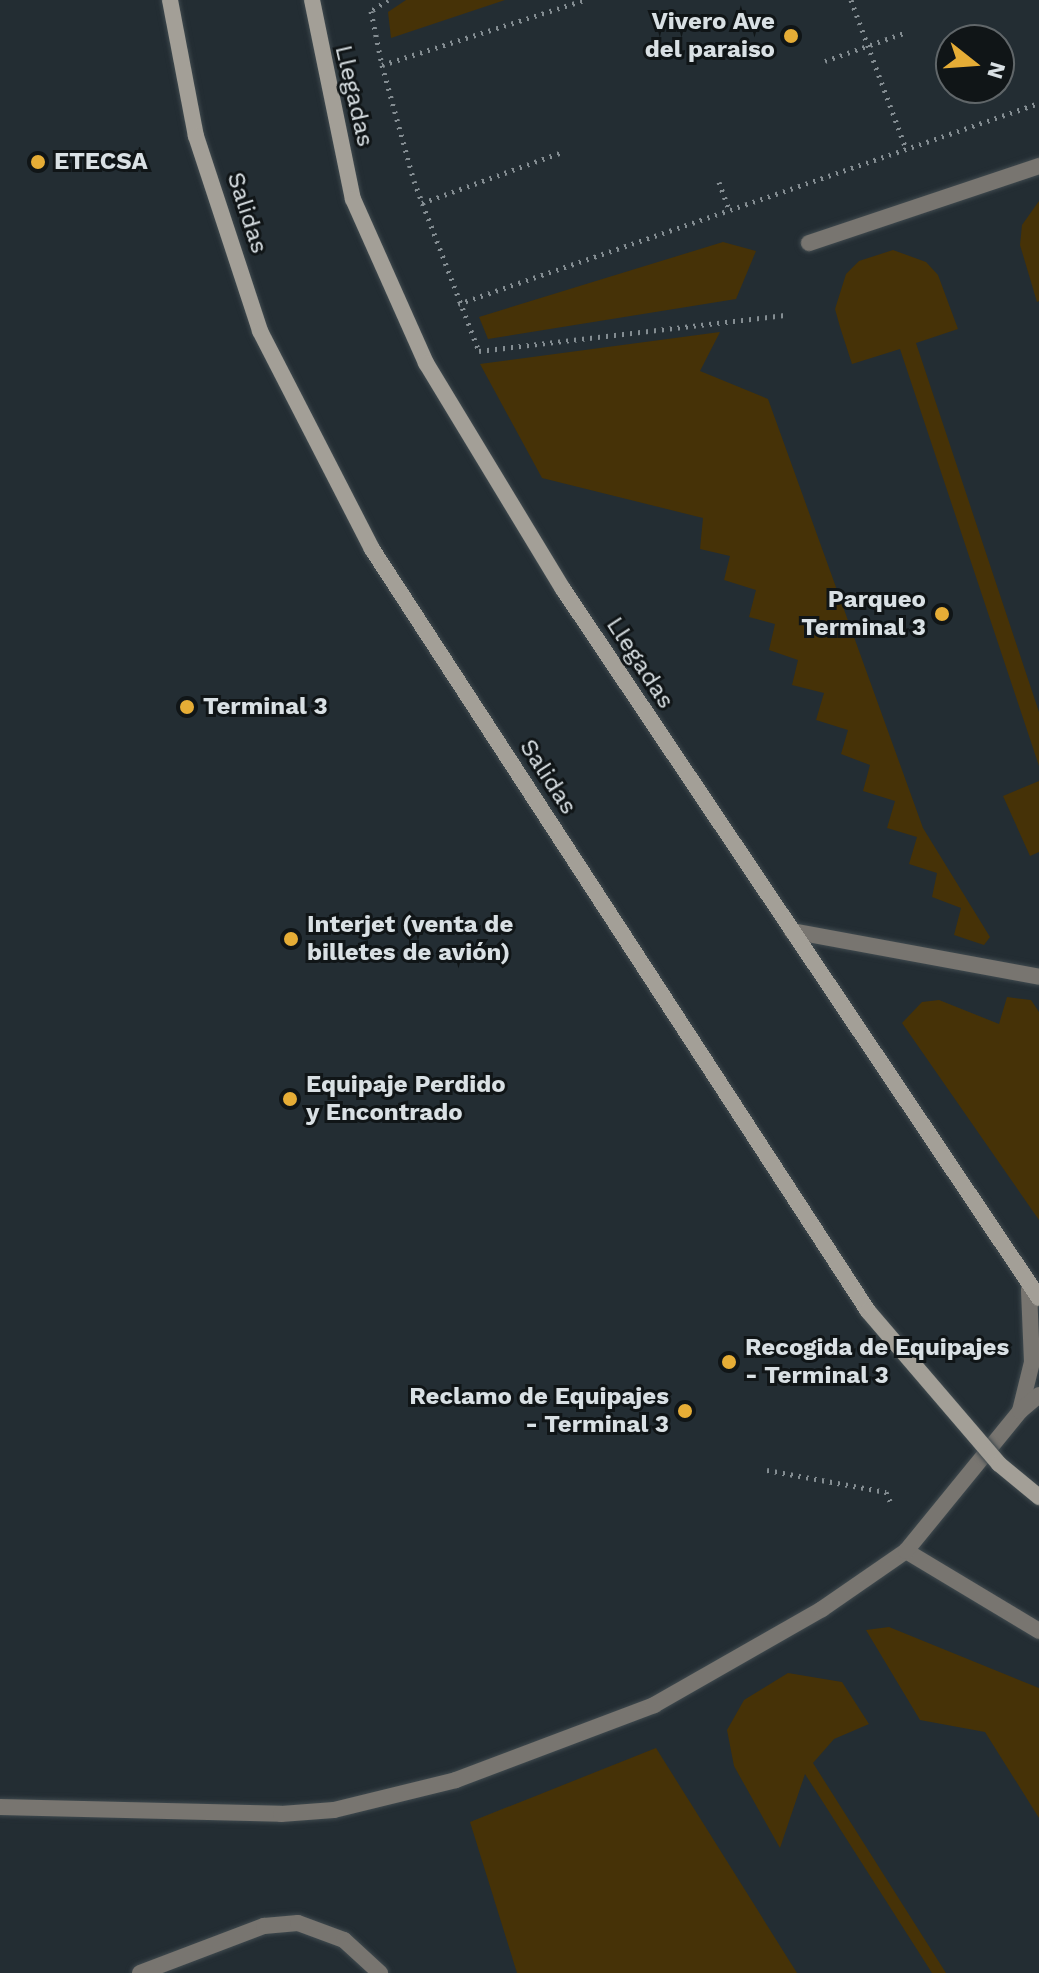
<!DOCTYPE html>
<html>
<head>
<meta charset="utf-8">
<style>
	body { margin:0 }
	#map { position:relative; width:1039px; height:1973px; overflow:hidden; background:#232d33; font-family:"Work Sans",sans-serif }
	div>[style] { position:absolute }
	.green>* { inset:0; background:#463207 }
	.path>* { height:5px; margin-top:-2.5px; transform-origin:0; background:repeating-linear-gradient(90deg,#848d92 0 2px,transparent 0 8px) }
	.roads { filter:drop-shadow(0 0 2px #404a4f) drop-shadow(0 0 2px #404a4f) }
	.service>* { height:16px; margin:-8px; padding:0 8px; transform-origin:8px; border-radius:8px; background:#787570 }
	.secondary>* { height:16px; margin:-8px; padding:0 8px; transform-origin:8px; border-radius:8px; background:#a39f97 }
	.bridges { filter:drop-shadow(0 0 2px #404a4f) drop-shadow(0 0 2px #404a4f) }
	.secondary-bridge>* { height:16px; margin:-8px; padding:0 8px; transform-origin:8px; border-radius:8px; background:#a39f97 }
	.dots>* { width:22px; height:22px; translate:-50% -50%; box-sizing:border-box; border:4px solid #101517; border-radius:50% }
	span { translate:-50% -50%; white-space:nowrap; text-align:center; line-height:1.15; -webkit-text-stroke:6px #101517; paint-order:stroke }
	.poi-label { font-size:24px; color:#d9e0e4; font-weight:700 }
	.right { translate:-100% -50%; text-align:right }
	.left { translate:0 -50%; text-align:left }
	.street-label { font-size:24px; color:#d9e0e4 }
	.north { position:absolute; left:935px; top:24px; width:80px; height:80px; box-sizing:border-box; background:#101517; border:2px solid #606669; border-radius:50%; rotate:107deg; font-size:22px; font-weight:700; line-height:32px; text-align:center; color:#d9e0e4 }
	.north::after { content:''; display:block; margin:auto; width:28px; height:36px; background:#e6ad36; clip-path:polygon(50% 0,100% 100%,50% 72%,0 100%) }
</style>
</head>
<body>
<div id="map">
	<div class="green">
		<div style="clip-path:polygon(406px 0,505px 0,391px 38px,388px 12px)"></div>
		<div style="clip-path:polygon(1039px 201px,1039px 301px,1037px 302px,1020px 245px,1022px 225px)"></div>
		<div style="clip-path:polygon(723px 242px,756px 251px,736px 299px,488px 339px,479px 317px)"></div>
		<div style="clip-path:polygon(893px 250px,926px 262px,938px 275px,958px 329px,916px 343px,1039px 712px,1039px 766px,900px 349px,852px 364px,840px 327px,835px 309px,846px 274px,859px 261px)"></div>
		<div style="clip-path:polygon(720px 332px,700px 371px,768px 399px,923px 828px,990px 937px,984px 945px,954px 935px,961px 908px,932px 897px,937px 873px,909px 864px,917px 837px,887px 828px,895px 801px,863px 791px,870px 765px,841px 754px,848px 730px,816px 720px,824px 693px,792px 685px,798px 660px,769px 650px,775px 624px,749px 617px,756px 590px,724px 580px,730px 556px,700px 549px,703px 518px,542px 478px,480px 364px)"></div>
		<div style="clip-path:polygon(1039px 781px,1039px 852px,1030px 856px,1003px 796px)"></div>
		<div style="clip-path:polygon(1007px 997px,1031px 1000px,1039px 1012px,1039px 1220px,902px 1023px,922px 1002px,939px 1000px,999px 1024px)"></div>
		<div style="clip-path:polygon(889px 1627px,1039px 1688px,1039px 1818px,985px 1732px,920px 1720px,866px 1630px)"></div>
		<div style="clip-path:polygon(788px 1673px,842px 1682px,869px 1724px,834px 1739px,813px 1763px,946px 1973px,932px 1973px,805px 1774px,780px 1848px,734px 1766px,727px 1730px,744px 1700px)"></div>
		<div style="clip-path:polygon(656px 1748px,797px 1973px,517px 1973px,470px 1822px)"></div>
	</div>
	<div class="path">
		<div style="left:388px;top:0;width:20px;rotate:147deg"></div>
		<div style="left:371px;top:11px;width:55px;rotate:78.5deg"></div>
		<div style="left:382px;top:65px;width:120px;rotate:74.6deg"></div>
		<div style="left:414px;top:181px;width:182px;rotate:69.1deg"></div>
		<div style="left:479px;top:351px;width:310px;rotate:-6.7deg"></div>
		<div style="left:851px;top:0;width:159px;rotate:69.7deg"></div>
		<div style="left:825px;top:61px;width:87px;rotate:-19.5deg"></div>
		<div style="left:382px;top:65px;width:212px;rotate:-17.8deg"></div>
		<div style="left:719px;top:182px;width:30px;rotate:70deg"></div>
		<div style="left:422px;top:203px;width:149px;rotate:-20deg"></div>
		<div style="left:458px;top:304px;width:615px;rotate:-19.08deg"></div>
		<div style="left:767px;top:1470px;width:121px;rotate:10.5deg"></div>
		<div style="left:886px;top:1492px;width:10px;rotate:66deg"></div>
	</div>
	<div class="roads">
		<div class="service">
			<div style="left:809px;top:243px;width:243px;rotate:-18.5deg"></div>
			<div style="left:792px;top:931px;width:251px;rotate:10.5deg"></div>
			<div style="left:1020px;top:1411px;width:50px;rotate:-76.2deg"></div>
			<div style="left:1032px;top:1362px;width:73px;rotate:-92.4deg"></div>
			<div style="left:906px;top:1551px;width:155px;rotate:31deg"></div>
			<div style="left:0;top:1807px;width:281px;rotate:1.4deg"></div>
			<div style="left:281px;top:1814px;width:53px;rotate:-4.3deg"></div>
			<div style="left:334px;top:1810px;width:126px;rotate:-13.8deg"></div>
			<div style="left:456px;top:1780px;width:212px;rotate:-20.7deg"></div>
			<div style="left:654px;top:1705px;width:193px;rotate:-29.7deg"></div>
			<div style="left:822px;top:1609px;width:102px;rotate:-34.6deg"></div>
			<div style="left:906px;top:1551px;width:181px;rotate:-50.8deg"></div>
			<div style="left:1020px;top:1411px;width:25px;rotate:-40deg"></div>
			<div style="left:140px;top:1973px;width:133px;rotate:-20.8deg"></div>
			<div style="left:264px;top:1926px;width:34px;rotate:-5deg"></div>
			<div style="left:298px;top:1923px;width:49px;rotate:20.3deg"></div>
			<div style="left:344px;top:1940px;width:49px;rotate:42.5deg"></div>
		</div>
		<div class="secondary">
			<div style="left:312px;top:0;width:203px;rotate:78.4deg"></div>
			<div style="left:353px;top:199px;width:180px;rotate:66deg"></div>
			<div style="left:426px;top:363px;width:264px;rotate:58.8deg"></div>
			<div style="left:563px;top:589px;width:854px;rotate:56.12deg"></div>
		</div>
	</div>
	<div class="bridges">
		<div class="secondary-bridge">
			<div style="left:170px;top:0;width:138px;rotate:79.2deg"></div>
			<div style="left:196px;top:136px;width:205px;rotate:71.8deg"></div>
			<div style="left:260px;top:331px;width:245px;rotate:62.8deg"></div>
			<div style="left:372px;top:549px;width:909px;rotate:56.94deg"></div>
			<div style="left:868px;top:1311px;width:201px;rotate:49.4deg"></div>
			<div style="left:999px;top:1464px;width:52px;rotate:39.5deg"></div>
		</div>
	</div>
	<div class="dots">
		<div style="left:791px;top:36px;background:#e6ad36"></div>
		<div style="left:38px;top:162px;background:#e6ad36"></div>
		<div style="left:942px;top:614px;background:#e6ad36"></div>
		<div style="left:187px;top:707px;background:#e6ad36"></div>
		<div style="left:291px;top:939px;background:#e6ad36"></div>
		<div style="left:290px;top:1099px;background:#e6ad36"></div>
		<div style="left:729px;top:1362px;background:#e6ad36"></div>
		<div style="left:685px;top:1411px;background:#e6ad36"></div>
	</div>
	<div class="poi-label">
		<span class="right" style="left:775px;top:36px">Vivero Ave<br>del paraiso</span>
		<span class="left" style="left:54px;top:162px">ETECSA</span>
		<span class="right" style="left:926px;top:614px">Parqueo<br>Terminal 3</span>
		<span class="left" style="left:203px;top:707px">Terminal 3</span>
		<span class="left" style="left:307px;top:939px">Interjet (venta de<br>billetes de avión)</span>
		<span class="left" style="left:306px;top:1099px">Equipaje Perdido<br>y Encontrado</span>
		<span class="left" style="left:745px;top:1362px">Recogida de Equipajes<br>- Terminal 3</span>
		<span class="right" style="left:669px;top:1411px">Reclamo de Equipajes<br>- Terminal 3</span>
	</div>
	<div class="street-label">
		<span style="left:354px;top:96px;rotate:77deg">Llegadas</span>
		<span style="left:247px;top:213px;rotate:72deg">Salidas</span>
		<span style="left:640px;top:663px;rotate:57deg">Llegadas</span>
		<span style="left:548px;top:777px;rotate:57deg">Salidas</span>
	</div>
	<div class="north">N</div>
</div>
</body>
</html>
